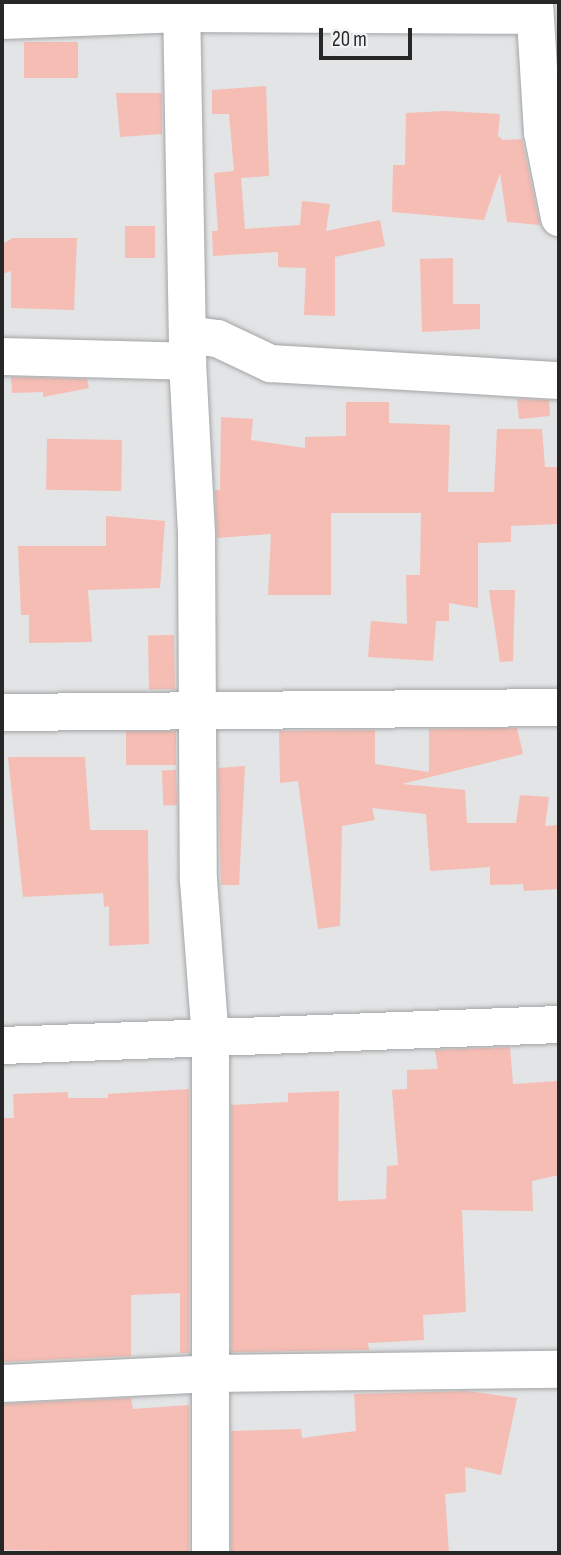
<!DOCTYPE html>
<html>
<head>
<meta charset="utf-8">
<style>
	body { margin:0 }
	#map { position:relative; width:561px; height:1555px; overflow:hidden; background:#e2e4e5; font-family:"Sofia Sans Condensed",sans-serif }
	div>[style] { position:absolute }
	.building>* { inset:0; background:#f5bdb3; transform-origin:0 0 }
	.roads { filter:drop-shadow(0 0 2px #a3a4a6) drop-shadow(0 0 2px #a3a4a6) }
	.minor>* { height:37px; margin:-18.5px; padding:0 18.5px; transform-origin:18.5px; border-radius:18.5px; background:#fff }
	span { translate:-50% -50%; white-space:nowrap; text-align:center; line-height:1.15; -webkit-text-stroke:6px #eff1f3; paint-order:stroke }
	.frame { position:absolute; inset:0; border:4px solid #272728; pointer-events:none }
	.scale { position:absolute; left:319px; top:28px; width:93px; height:32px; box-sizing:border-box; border:4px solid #272728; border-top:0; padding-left:9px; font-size:21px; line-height:24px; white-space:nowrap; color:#272728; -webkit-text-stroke:5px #eff1f3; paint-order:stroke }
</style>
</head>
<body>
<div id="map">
	<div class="building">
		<div style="left:24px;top:42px;width:54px;height:36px"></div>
		<div style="clip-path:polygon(266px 86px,269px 176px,241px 178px,245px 229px,300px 225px,302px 201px,330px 204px,326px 231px,380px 220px,385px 246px,335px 257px,335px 316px,304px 315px,306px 268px,278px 267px,278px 252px,213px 256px,212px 231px,218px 231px,214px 173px,234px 171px,229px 114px,212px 114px,212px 90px)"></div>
		<div style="clip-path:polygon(116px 93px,162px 93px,162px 134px,120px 137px)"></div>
		<div style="clip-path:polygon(445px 111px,500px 114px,498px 136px,503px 140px,522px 139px,540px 225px,507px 222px,500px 173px,484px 220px,392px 212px,393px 165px,405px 165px,406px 113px)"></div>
		<div style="left:125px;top:226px;width:30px;height:32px"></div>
		<div style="clip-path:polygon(13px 238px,77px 238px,74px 310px,11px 308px,11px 271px,2px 274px,2px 244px)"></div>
		<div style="clip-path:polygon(453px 258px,453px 304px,480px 304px,480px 329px,422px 332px,420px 259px)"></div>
		<div style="clip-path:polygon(11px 377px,87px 379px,89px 388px,43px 397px,43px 392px,12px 393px)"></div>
		<div style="clip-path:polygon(517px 399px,549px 400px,550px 416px,519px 419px)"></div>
		<div style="clip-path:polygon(346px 402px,389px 402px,389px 423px,450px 425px,448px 492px,494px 492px,497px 429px,542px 429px,545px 467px,559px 467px,559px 524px,511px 526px,511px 542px,478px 543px,478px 608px,449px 603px,449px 621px,436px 621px,433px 661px,368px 657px,371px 621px,407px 624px,406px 575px,420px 575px,421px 513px,331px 513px,331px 595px,268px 595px,271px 534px,217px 538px,215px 490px,220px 490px,221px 417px,253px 419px,251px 440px,305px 448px,305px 437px,346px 436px)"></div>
		<div style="left:122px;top:440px;width:51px;height:75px;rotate:91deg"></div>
		<div style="clip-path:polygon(106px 516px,165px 521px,160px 588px,88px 590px,92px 642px,29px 643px,29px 615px,21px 615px,18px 546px,106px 546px)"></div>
		<div style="clip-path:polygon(489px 590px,515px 590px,513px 661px,500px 662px)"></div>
		<div style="left:174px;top:635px;width:54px;height:26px;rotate:89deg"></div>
		<div style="clip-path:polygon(517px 728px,523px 754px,402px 784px,465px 790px,467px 823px,516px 823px,520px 795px,549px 797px,545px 826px,559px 825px,559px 889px,524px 891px,523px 884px,490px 885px,490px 867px,430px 871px,426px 814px,372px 808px,375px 820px,342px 826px,340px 926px,318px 929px,298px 781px,280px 783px,279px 731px,375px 730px,375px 764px,429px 772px,429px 729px)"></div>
		<div style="left:176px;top:731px;width:34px;height:50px;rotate:90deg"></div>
		<div style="clip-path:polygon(8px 757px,85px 757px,90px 830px,148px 830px,149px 944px,109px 946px,109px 906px,104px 907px,103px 893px,23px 897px)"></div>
		<div style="clip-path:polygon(245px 766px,239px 885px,221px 885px,218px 768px)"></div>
		<div style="left:176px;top:770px;width:35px;height:14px;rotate:88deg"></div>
		<div style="clip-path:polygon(510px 1047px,513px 1084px,559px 1081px,559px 1175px,532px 1181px,533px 1211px,462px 1210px,466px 1312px,423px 1315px,424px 1340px,368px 1343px,369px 1350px,231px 1352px,231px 1105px,288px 1102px,288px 1093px,339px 1091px,338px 1201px,386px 1199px,387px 1166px,398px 1165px,392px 1090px,407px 1089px,407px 1070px,438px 1069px,435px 1050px)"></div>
		<div style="clip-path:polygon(189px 1089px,189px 1353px,180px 1353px,180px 1293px,131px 1295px,131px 1356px,2px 1362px,2px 1118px,14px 1118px,13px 1094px,68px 1092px,68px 1098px,108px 1098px,108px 1094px)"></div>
		<div style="clip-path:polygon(467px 1391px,517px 1398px,501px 1475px,465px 1467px,466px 1492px,445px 1494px,449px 1553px,231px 1553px,231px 1431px,301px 1429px,302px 1438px,356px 1431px,354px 1394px)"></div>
		<div style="clip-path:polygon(131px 1398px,133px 1409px,189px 1405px,189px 1553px,2px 1550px,2px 1404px)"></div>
	</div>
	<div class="roads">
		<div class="minor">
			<div style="left:181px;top:2px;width:359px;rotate:89deg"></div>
			<div style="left:187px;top:361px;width:173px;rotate:87deg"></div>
			<div style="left:196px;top:534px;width:346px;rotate:89.7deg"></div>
			<div style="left:198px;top:880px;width:159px;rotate:85.7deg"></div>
			<div style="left:210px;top:1039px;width:514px;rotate:90deg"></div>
			<div style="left:534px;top:2px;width:130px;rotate:86.5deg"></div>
			<div style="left:542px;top:132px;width:87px;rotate:78.7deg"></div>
			<div style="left:2px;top:20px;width:179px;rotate:-2.2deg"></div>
			<div style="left:181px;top:13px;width:352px;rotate:0.3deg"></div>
			<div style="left:187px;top:334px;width:30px;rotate:8deg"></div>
			<div style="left:217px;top:338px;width:59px;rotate:25.3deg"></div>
			<div style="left:270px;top:363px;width:289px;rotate:3.4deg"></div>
			<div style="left:2px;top:356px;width:185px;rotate:1.5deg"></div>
			<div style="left:2px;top:712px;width:557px;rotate:-0.51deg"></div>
			<div style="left:2px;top:1045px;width:557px;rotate:-2.16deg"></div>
			<div style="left:2px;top:1383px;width:210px;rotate:-2.7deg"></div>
			<div style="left:212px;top:1373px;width:347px;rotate:-0.7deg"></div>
		</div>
	</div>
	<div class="frame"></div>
	<div class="scale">20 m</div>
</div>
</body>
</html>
